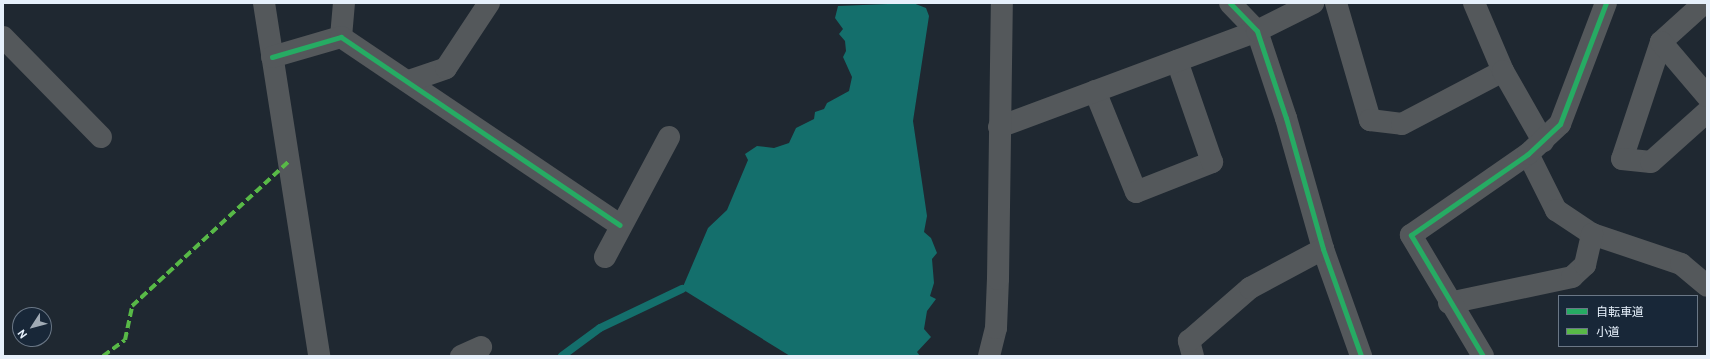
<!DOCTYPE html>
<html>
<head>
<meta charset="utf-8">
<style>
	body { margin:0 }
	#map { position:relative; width:1710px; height:359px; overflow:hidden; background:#1f2831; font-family:Overpass,"Noto Sans JP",sans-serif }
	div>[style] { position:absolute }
	.water>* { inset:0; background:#146f6c }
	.stream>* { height:8px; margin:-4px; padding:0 4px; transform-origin:4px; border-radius:4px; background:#146f6c }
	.minor>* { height:22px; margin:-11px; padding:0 11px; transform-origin:11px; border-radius:11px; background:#54585b }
	.quiet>* { height:4px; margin-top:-2px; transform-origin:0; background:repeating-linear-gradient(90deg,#58b947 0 8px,transparent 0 12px) }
	.cycleway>* { height:5px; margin:-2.5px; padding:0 2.5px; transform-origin:2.5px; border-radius:2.5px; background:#26ab63 }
	span { translate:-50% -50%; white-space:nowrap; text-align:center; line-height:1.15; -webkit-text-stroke:3px #182738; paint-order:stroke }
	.frame { position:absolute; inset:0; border:4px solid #e6f0fb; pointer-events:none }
	.legend { position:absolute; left:1558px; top:295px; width:140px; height:52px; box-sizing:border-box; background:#182738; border:1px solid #6a7786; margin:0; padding:5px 7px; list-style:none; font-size:12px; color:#e6f0fb }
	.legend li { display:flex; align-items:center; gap:8px; height:20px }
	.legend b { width:20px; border:1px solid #6a7786 }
	.north { position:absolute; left:12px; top:307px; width:40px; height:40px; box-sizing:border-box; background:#182738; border:1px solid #6a7786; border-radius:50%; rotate:234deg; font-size:11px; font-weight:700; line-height:16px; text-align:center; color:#e6f0fb }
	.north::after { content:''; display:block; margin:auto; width:14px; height:18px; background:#a0aab4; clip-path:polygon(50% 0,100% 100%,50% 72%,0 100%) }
</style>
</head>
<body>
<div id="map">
	<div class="water">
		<div style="clip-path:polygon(913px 3px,926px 8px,929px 16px,913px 121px,927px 216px,924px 232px,931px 238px,937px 253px,932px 259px,934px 283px,930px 296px,936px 299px,927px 311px,924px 329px,931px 337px,917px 352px,920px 356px,790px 356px,682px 289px,708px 228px,727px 210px,748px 160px,745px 154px,757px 146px,774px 148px,789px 143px,796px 128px,814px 119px,815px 112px,824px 109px,827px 103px,849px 91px,852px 77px,843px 57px,846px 51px,845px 41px,839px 34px,843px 29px,835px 18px,838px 6px)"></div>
	</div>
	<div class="stream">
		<div style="left:562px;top:356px;width:47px;rotate:-36.4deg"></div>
		<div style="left:600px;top:328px;width:91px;rotate:-25.4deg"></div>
	</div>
	<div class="minor">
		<div style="left:264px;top:3px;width:357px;rotate:81.1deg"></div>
		<div style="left:1230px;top:3px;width:39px;rotate:46deg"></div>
		<div style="left:1257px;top:31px;width:92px;rotate:71.6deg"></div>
		<div style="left:1286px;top:118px;width:136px;rotate:74.2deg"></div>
		<div style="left:1323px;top:249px;width:114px;rotate:70.4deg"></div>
		<div style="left:1336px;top:3px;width:122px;rotate:73.8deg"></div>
		<div style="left:1370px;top:120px;width:32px;rotate:7deg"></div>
		<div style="left:1402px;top:124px;width:114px;rotate:-27.7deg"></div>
		<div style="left:1474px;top:3px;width:74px;rotate:66.9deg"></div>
		<div style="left:1503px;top:71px;width:81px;rotate:60.3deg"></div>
		<div style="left:1704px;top:3px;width:58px;rotate:137.8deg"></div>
		<div style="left:1661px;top:42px;width:123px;rotate:108.4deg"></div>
		<div style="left:1622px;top:159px;width:29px;rotate:6deg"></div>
		<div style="left:1651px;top:162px;width:75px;rotate:-41.8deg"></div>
		<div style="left:3px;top:37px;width:140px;rotate:45.6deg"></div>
		<div style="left:341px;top:37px;width:34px;rotate:-85deg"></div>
		<div style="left:1661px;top:42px;width:71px;rotate:49.6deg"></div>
		<div style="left:272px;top:57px;width:72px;rotate:-16.2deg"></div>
		<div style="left:341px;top:37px;width:336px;rotate:34deg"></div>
		<div style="left:409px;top:81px;width:39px;rotate:-19deg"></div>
		<div style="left:446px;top:68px;width:78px;rotate:-56.5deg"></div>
		<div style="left:1095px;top:91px;width:109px;rotate:67.9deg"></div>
		<div style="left:1136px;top:192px;width:82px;rotate:-21.5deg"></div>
		<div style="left:1212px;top:162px;width:107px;rotate:-109.1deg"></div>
		<div style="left:999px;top:127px;width:275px;rotate:-20.4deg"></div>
		<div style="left:1257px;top:31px;width:63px;rotate:-26.6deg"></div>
		<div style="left:1528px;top:154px;width:63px;rotate:63.4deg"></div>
		<div style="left:1556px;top:210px;width:43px;rotate:33.7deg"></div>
		<div style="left:1592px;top:234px;width:94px;rotate:18.6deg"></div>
		<div style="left:1681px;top:264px;width:34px;rotate:40deg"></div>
		<div style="left:605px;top:257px;width:136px;rotate:-61.9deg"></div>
		<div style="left:1449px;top:303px;width:126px;rotate:-11.9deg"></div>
		<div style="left:1572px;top:277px;width:18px;rotate:-43deg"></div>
		<div style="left:1585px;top:265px;width:32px;rotate:-77deg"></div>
		<div style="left:461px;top:356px;width:22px;rotate:-24deg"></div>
		<div style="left:989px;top:356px;width:29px;rotate:-76deg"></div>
		<div style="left:996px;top:328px;width:49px;rotate:-87.7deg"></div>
		<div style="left:998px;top:279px;width:276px;rotate:-89.2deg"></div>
		<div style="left:1193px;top:356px;width:16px;rotate:-105deg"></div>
		<div style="left:1189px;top:341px;width:81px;rotate:-41deg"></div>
		<div style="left:1250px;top:288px;width:83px;rotate:-28.1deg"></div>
		<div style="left:1483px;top:356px;width:141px;rotate:-120.8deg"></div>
		<div style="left:1411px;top:235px;width:142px;rotate:-34.7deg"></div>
		<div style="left:1528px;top:154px;width:44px;rotate:-43.2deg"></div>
		<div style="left:1560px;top:124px;width:129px;rotate:-69.2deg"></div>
	</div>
	<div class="quiet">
		<div style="left:103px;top:356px;width:27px;rotate:-36deg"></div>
		<div style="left:125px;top:340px;width:35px;rotate:-78deg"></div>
		<div style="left:132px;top:306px;width:215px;rotate:-42.7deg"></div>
	</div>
	<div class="cycleway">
		<div style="left:1230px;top:3px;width:39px;rotate:46deg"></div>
		<div style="left:1257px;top:31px;width:92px;rotate:71.6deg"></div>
		<div style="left:1286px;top:118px;width:136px;rotate:74.2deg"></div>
		<div style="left:1323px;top:249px;width:114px;rotate:70.4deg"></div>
		<div style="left:272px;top:57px;width:72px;rotate:-16.2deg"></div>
		<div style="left:341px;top:37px;width:336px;rotate:34deg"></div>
		<div style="left:1483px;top:356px;width:141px;rotate:-120.8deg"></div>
		<div style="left:1411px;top:235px;width:142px;rotate:-34.7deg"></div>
		<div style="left:1528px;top:154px;width:44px;rotate:-43.2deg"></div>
		<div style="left:1560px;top:124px;width:129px;rotate:-69.2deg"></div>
	</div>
	<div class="frame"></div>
	<ul class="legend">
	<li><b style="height:5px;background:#26ab63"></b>自転車道</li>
	<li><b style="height:5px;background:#58b947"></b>小道</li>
	</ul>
	<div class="north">N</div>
</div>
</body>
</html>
